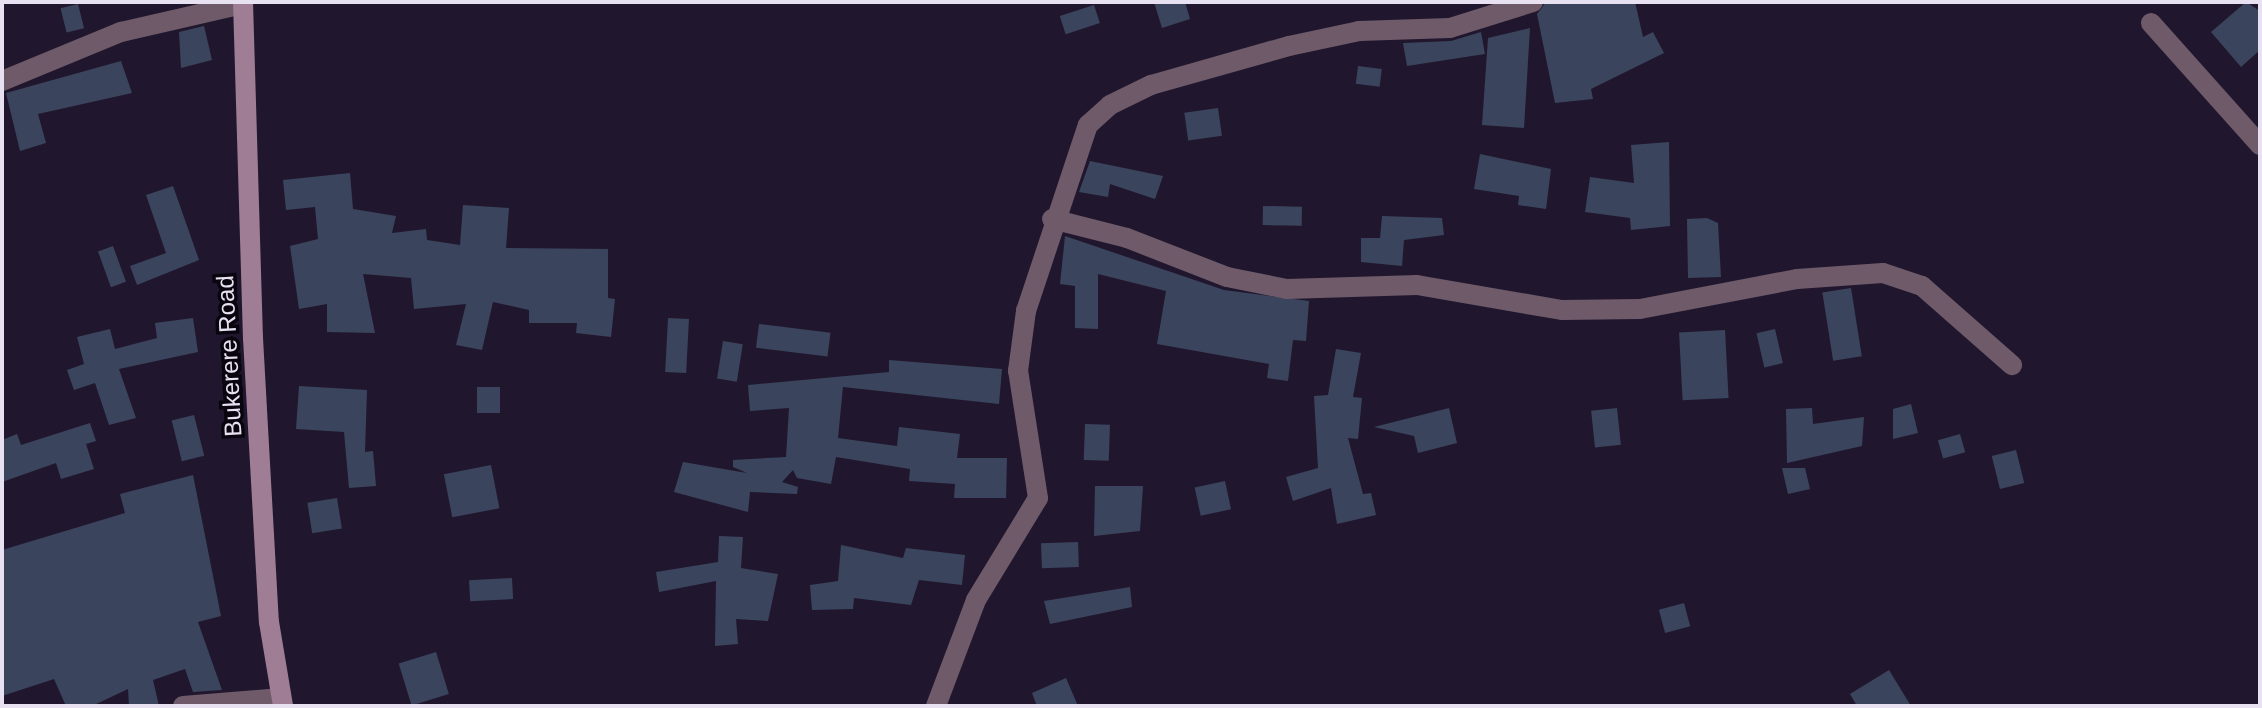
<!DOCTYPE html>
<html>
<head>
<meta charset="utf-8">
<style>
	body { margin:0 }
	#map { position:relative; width:2262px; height:708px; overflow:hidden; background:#20172e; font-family:Helvetica,sans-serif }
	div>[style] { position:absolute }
	.building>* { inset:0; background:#3b445d; transform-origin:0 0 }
	.street>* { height:20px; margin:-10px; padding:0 10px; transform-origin:10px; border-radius:10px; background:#6f5a69 }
	.secondary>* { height:20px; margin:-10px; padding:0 10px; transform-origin:10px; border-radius:10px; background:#9f7d95 }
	span { translate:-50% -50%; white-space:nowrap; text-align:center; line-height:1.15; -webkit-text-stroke:7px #08050e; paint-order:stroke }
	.street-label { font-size:24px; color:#e7e1f1 }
	.frame { position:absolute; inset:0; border:4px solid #e7e1f1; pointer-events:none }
</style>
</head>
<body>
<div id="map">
	<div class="building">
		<div style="clip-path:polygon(1154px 2px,1185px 2px,1190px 19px,1162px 28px)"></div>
		<div style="clip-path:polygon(1546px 2px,1635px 2px,1643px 37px,1653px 32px,1664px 53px,1591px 89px,1593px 99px,1555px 103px,1537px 14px)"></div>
		<div style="clip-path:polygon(2246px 2px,2260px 11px,2260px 50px,2241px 67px,2211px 32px)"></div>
		<div style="left:78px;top:4px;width:25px;height:18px;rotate:76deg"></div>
		<div style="left:1094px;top:5px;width:19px;height:36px;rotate:72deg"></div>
		<div style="clip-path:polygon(204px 26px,212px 60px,181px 68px,179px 32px)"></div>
		<div style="clip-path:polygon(1530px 28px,1524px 128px,1482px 125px,1488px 38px)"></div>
		<div style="clip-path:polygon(1481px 32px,1485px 54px,1407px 66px,1403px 43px,1451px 41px)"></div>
		<div style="clip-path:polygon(121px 61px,132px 93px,38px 114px,46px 143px,20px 151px,6px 93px)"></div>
		<div style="left:1358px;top:66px;width:24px;height:18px;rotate:7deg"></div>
		<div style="left:1218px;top:108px;width:28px;height:34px;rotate:82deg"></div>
		<div style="clip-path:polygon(1669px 142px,1670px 226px,1631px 230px,1630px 218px,1585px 212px,1590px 177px,1634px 183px,1631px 145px)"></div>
		<div style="clip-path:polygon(1480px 154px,1551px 169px,1546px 209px,1518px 205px,1519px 196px,1474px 189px)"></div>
		<div style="clip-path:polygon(1090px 161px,1163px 176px,1155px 199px,1110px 184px,1108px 197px,1079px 192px)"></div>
		<div style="clip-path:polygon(350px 173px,353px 209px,396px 216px,392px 233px,426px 229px,427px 240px,460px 245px,463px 205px,509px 208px,506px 248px,608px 249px,608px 298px,615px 299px,611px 337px,576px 333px,577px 323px,529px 323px,529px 310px,493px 302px,482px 350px,456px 345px,466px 304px,414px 309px,411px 278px,363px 274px,375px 333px,327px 332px,327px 304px,299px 309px,290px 246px,318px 239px,315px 207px,286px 210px,283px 180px)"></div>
		<div style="clip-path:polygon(173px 186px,199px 260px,137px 285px,130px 266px,166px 253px,146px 195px)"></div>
		<div style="left:1263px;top:206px;width:39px;height:19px;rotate:1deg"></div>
		<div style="clip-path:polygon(1382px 216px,1442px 218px,1444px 235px,1404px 240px,1402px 266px,1361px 262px,1361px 238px,1380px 238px)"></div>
		<div style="clip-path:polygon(1707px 218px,1718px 223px,1721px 277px,1688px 278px,1687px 219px)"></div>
		<div style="clip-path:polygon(1065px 236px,1224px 290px,1309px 301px,1306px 341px,1293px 340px,1288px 381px,1267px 378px,1269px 364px,1157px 344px,1166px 291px,1098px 274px,1098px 329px,1075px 328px,1075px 286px,1060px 284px)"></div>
		<div style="left:113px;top:246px;width:38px;height:16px;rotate:70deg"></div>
		<div style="left:1851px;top:288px;width:69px;height:29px;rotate:81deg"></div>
		<div style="clip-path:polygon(193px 318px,198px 352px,119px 369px,136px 418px,109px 425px,95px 383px,74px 390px,67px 370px,84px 364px,77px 337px,110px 329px,115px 349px,157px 338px,155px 323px)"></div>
		<div style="left:668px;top:318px;width:21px;height:54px;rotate:3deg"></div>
		<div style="left:759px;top:324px;width:72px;height:24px;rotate:7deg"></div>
		<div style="left:1775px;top:329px;width:35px;height:19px;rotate:77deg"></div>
		<div style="left:1725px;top:330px;width:68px;height:46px;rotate:87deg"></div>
		<div style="left:723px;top:341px;width:20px;height:38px;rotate:9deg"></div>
		<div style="clip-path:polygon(1336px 349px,1361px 353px,1353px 397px,1362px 398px,1358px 439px,1348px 438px,1363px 494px,1371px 493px,1376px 515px,1337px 524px,1331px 488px,1293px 501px,1286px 477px,1318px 468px,1314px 396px,1328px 395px)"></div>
		<div style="clip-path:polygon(889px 360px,1002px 369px,999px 404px,843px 387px,838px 438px,897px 446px,899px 427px,960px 434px,957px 458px,1007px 458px,1006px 498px,954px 498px,955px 484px,909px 481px,910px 469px,836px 457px,831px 484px,797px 478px,793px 470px,782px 482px,798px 487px,797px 494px,750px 492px,748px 512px,674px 492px,683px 462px,747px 473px,733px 467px,733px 460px,786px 457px,789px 408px,750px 411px,748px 385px,889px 372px)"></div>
		<div style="clip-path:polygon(299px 386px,367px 390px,365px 452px,373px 451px,376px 486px,349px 488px,344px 432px,296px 429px)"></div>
		<div style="left:477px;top:387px;width:23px;height:26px"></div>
		<div style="clip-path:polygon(1911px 404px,1918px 433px,1893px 439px,1893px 409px)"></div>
		<div style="clip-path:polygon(1449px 408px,1457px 443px,1418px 453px,1414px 436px,1374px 427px)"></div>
		<div style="left:1617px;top:408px;width:37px;height:26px;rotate:84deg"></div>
		<div style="clip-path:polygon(1812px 408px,1813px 424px,1864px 417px,1862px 446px,1787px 463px,1786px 409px)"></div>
		<div style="left:194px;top:415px;width:42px;height:23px;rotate:76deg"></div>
		<div style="clip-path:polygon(90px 423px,96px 441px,86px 444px,94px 469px,61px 479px,56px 463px,2px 482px,2px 440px,17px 434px,21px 445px)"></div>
		<div style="left:1085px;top:424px;width:25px;height:36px;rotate:2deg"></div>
		<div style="left:1960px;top:434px;width:19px;height:23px;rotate:74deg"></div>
		<div style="left:2016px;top:450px;width:34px;height:25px;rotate:76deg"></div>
		<div style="left:491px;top:465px;width:44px;height:48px;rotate:79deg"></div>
		<div style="clip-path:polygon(1782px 468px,1805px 468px,1810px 489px,1788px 494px)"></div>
		<div style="clip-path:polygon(193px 475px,221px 616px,198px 622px,222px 690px,193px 692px,185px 669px,153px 680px,159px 706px,129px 706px,128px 689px,92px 706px,66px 706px,54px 679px,2px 696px,2px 550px,125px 513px,120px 494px)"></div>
		<div style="left:1225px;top:481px;width:29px;height:31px;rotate:78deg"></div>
		<div style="clip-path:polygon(1095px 486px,1143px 486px,1140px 531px,1094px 536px)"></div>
		<div style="left:337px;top:498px;width:31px;height:30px;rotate:81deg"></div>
		<div style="clip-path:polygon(719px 536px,743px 537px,741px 568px,778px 574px,768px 621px,736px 619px,738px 644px,715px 646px,716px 581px,659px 592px,656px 572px,718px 562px)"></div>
		<div style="left:1078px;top:542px;width:25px;height:37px;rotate:88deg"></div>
		<div style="clip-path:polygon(841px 545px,903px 558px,906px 548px,965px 555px,962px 585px,919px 580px,911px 605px,854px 598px,853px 609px,812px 610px,810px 585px,838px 581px)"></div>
		<div style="left:512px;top:578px;width:21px;height:43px;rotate:87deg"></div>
		<div style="clip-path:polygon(1130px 587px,1132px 607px,1050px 624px,1044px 601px)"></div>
		<div style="left:1684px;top:603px;width:24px;height:26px;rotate:75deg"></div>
		<div style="left:436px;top:652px;width:44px;height:39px;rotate:73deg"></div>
		<div style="clip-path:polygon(1889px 670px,1911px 706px,1857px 706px,1850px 694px)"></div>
		<div style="clip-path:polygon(1066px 678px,1078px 706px,1037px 706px,1032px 693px)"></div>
	</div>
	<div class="street">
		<div style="left:2151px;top:23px;width:164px;rotate:48.2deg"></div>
		<div style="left:2px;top:81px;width:129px;rotate:-22.4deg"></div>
		<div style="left:121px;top:32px;width:125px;rotate:-12.9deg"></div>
		<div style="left:1052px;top:219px;width:77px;rotate:14.2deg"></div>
		<div style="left:1127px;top:238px;width:107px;rotate:21.3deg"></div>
		<div style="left:1227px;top:277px;width:61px;rotate:11.3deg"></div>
		<div style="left:1287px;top:289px;width:130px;rotate:-1.8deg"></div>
		<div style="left:1417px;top:285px;width:147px;rotate:9.8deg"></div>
		<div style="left:1562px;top:310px;width:78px;rotate:-0.7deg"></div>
		<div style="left:1640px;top:309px;width:160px;rotate:-10.8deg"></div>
		<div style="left:1797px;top:279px;width:86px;rotate:-4deg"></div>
		<div style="left:1883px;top:273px;width:41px;rotate:18.4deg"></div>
		<div style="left:1922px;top:286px;width:120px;rotate:41.3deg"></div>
		<div style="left:183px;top:706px;width:98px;rotate:-4.7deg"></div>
		<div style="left:936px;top:706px;width:113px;rotate:-69.3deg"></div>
		<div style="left:976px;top:600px;width:119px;rotate:-58.7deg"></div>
		<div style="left:1038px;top:498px;width:129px;rotate:-98.9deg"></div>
		<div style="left:1018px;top:371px;width:61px;rotate:-82.4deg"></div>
		<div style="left:1026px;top:311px;width:196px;rotate:-71.6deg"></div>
		<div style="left:1088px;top:125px;width:30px;rotate:-42deg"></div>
		<div style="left:1110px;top:105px;width:46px;rotate:-26deg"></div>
		<div style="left:1151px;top:85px;width:143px;rotate:-15.8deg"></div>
		<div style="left:1289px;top:46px;width:72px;rotate:-12.1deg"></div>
		<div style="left:1359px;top:31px;width:91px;rotate:-1.9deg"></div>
		<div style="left:1450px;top:28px;width:87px;rotate:-17.4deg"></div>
	</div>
	<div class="secondary">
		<div style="left:243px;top:2px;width:336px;rotate:88.3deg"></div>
		<div style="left:253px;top:338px;width:284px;rotate:86.8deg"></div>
		<div style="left:269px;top:622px;width:85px;rotate:80.5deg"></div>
	</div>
	<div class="street-label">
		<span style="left:229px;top:356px;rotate:-93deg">Bukerere Road</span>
	</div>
	<div class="frame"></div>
</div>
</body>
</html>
